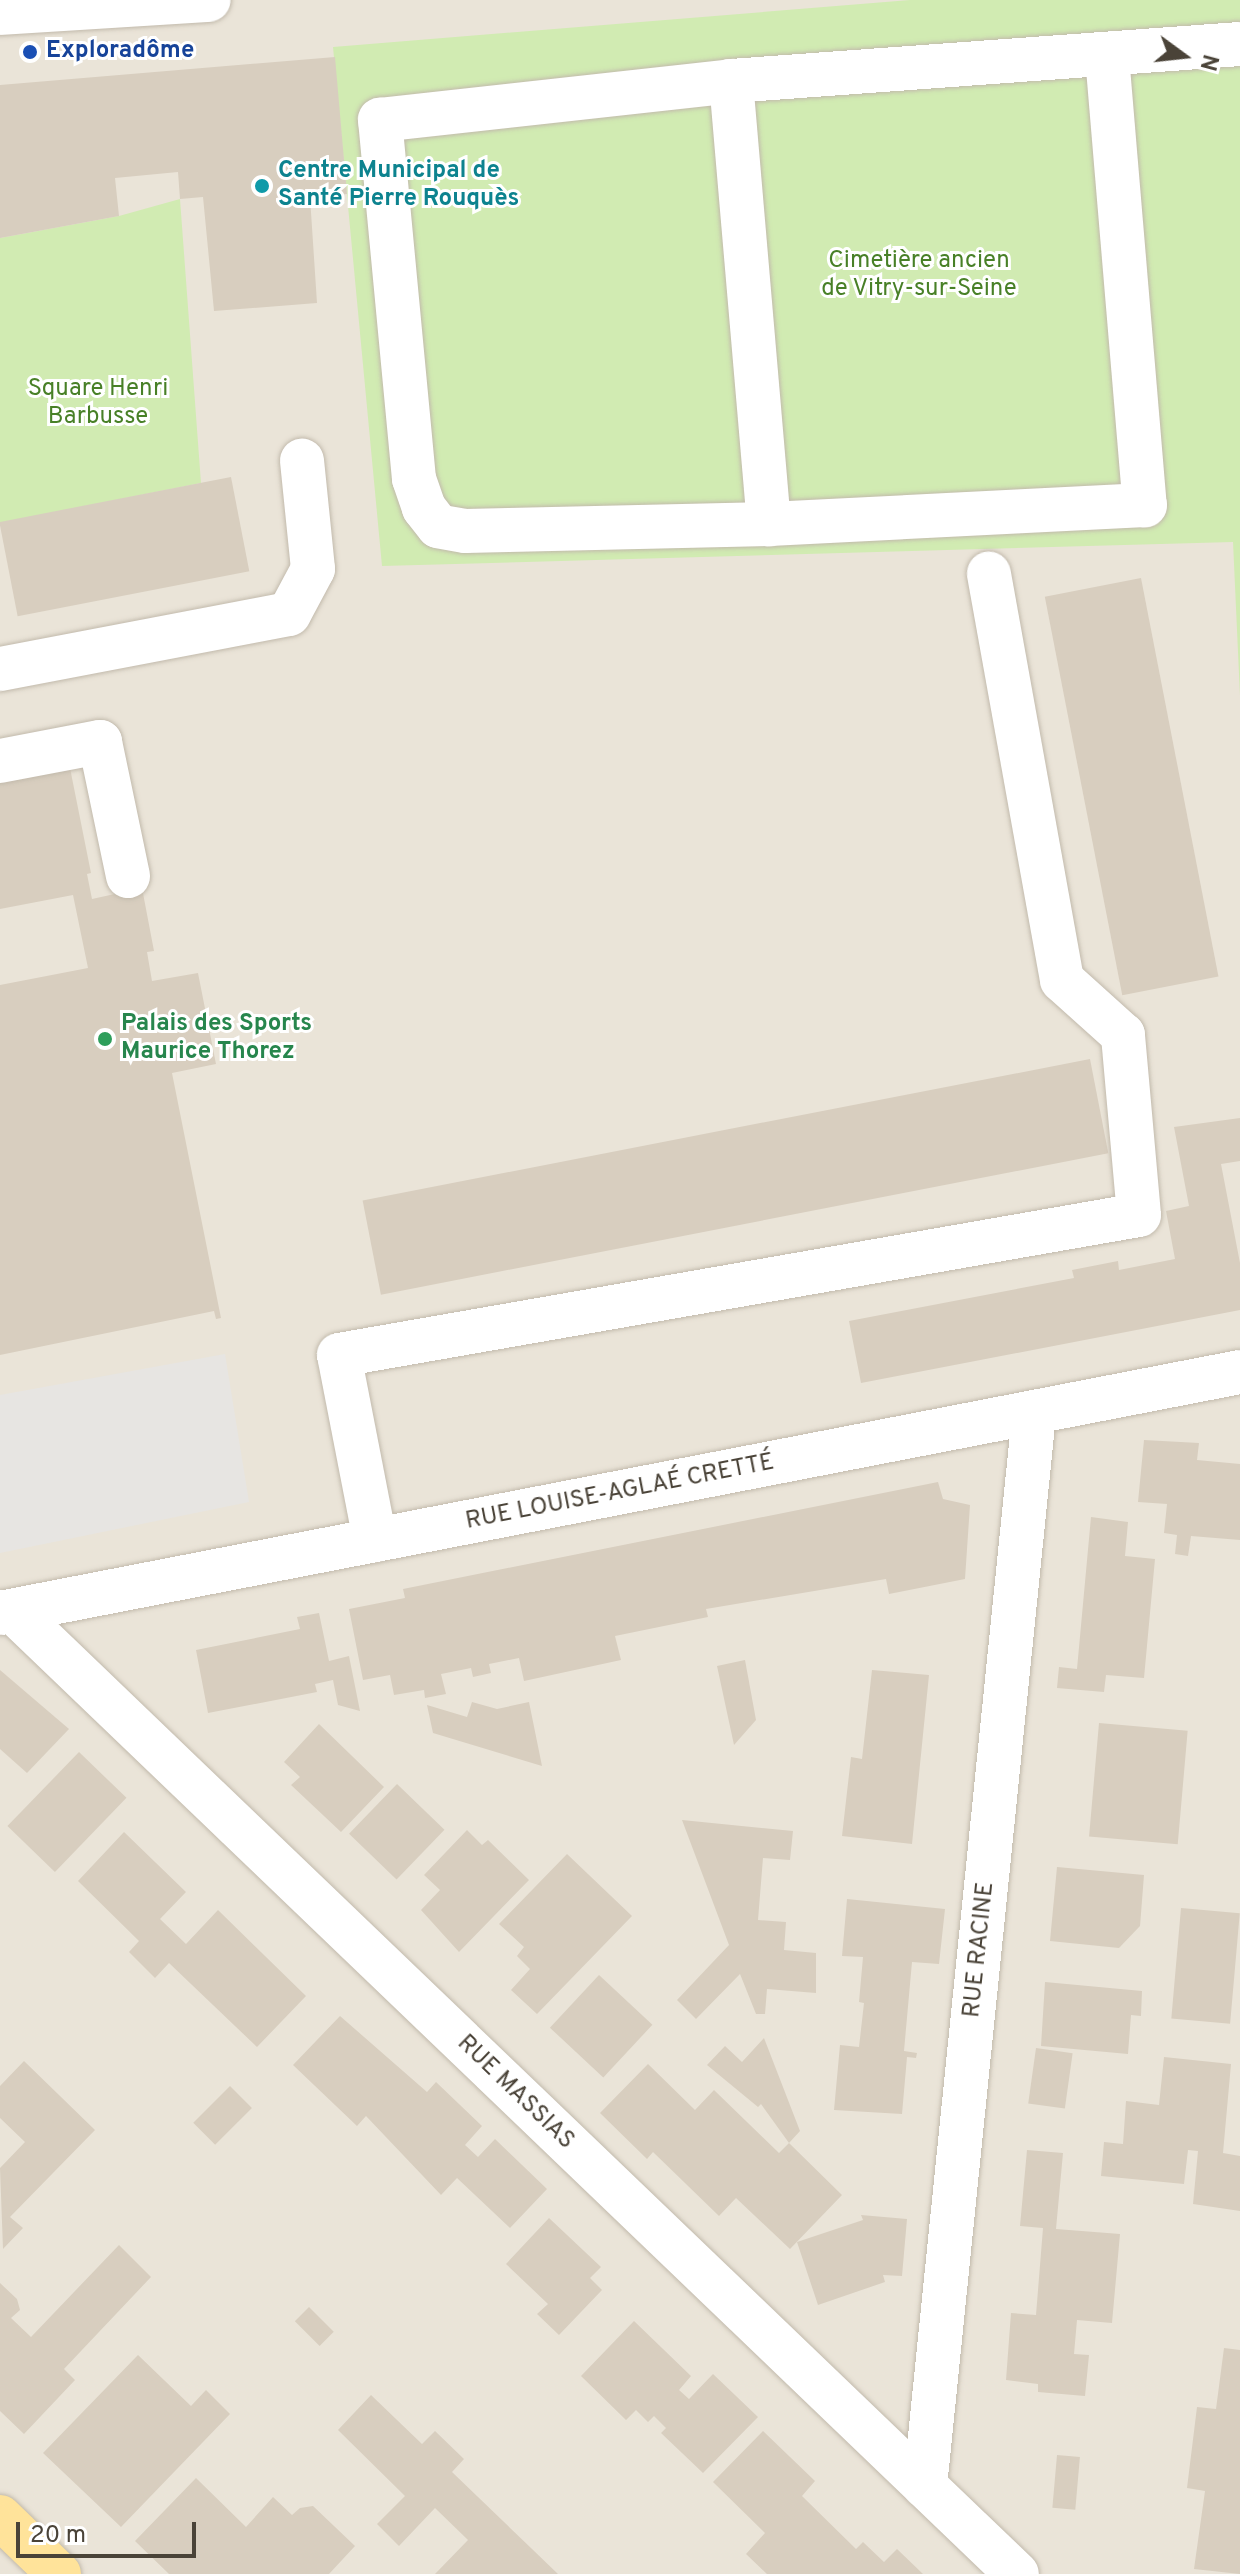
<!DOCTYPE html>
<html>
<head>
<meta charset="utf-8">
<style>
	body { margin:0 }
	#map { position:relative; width:1240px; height:2574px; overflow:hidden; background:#f6f2ea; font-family:Overpass,sans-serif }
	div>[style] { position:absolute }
	.residential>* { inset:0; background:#eae4d8; transform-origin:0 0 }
	.green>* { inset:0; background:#d1ebb2 }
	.parking>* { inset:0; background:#e7e5e2 }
	.building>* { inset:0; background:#d8cebf; transform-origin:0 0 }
	.roads { filter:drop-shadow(0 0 2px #c2baac) drop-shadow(0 0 2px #c2baac) }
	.minor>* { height:44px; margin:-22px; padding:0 22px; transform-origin:22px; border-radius:22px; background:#fff }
	.major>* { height:44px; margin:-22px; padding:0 22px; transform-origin:22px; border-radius:22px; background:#ffe39a }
	.dots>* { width:22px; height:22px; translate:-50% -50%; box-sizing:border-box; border:4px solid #fff; border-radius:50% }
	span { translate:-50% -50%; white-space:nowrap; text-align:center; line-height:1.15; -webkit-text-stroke:6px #fff; paint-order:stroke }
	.transit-label { font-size:24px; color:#164399; font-weight:700 }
	.left { translate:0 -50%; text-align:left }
	.culture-label { font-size:24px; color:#0d838f; font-weight:700 }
	.park-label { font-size:24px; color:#488027 }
	.leisure-label { font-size:24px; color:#27864d; font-weight:700 }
	.street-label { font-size:24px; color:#4a4338 }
	.north { position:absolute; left:1144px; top:16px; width:80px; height:80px; -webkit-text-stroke:6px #fff; paint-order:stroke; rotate:105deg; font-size:22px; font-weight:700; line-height:32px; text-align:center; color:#4a4338 }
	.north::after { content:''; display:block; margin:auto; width:28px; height:36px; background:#4a4338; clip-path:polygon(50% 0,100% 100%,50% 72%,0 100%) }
	.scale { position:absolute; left:16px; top:2522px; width:180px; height:36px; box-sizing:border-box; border:4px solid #4a4338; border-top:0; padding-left:10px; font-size:24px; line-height:28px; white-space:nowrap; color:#4a4338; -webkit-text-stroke:6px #fff; paint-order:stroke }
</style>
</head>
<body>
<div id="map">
	<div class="residential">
		<div style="left:0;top:0;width:1240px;height:2574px"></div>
	</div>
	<div class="green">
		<div style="clip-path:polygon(910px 0,1240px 0,1240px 696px,1233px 542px,382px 566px,333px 47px)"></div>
		<div style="clip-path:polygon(180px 199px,201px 483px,0 523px,0 238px,119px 216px)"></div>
	</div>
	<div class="parking">
		<div style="clip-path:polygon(225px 1354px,249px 1502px,0 1553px,0 1395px)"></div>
	</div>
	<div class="building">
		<div style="clip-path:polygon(335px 57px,347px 194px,310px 197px,317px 303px,214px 311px,203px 197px,180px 199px,178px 172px,115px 178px,119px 216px,0 238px,0 85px)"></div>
		<div style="left:231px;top:477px;width:96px;height:236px;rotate:79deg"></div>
		<div style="left:1141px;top:578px;width:406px;height:98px;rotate:79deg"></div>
		<div style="clip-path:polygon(69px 763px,91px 873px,87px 874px,92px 899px,142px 888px,154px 951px,147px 952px,152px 981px,198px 973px,216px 1064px,172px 1073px,221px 1318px,216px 1319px,214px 1311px,0 1355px,0 985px,88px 968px,73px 895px,0 909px,0 777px)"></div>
		<div style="left:1090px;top:1059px;width:96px;height:741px;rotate:79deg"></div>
		<div style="clip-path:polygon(1240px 1118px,1240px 1161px,1221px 1164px,1240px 1263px,1240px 1310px,861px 1383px,849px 1321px,1074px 1278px,1072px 1270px,1118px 1261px,1119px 1270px,1175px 1259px,1166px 1211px,1189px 1206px,1174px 1127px)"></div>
		<div style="clip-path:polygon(1144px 1440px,1199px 1443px,1197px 1460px,1240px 1464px,1240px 1540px,1191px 1536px,1188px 1556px,1175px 1554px,1177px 1535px,1164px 1533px,1167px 1504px,1138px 1502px)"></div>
		<div style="clip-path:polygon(938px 1482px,943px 1499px,970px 1505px,965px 1579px,889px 1594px,886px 1579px,706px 1609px,708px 1617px,615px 1636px,621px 1660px,524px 1681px,519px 1658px,489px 1664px,491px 1673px,473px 1677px,471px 1668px,441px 1674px,446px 1694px,425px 1698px,424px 1690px,394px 1695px,390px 1675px,363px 1680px,349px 1609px,405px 1598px,403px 1589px)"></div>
		<div style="clip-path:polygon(1091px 1517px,1128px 1522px,1125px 1556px,1155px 1559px,1144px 1678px,1106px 1675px,1104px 1692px,1057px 1688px,1059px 1667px,1077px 1669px)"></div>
		<div style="clip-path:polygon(319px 1613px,329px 1661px,349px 1656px,360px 1711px,338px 1705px,333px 1680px,315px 1684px,317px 1692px,208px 1713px,196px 1650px,300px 1629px,297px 1617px)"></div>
		<div style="clip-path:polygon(745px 1660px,756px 1720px,734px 1745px,717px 1666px)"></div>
		<div style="clip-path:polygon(0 1670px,69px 1729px,27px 1773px,0 1749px)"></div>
		<div style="clip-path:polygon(872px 1670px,929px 1675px,912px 1844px,842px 1836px,851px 1757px,862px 1759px)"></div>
		<div style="clip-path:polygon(472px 1702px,497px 1709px,529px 1702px,542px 1766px,433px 1733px,427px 1705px,467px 1717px)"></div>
		<div style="left:1099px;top:1723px;width:89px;height:114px;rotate:5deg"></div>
		<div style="clip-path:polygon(319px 1724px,384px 1787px,341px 1832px,291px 1785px,300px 1777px,284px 1762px)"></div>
		<div style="left:79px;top:1752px;width:66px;height:103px;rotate:44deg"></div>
		<div style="left:397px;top:1784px;width:66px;height:69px;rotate:44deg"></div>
		<div style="clip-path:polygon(682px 1820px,793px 1831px,790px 1860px,763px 1858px,758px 1920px,786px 1922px,784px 1950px,816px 1953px,816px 1993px,767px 1989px,765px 2014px,756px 2014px,740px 1974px,696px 2019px,677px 2000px,729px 1945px)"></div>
		<div style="clip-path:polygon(467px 1830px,482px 1845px,488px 1840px,529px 1880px,459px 1952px,421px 1910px,440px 1890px,424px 1875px)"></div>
		<div style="clip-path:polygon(124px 1832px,186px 1892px,160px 1919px,186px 1944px,218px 1910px,306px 1996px,257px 2047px,169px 1963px,155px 1978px,129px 1952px,139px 1941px,78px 1881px)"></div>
		<div style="clip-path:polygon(567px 1854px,632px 1916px,537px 2014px,511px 1990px,530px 1969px,517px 1956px,524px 1947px,499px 1924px)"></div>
		<div style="clip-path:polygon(1057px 1867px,1144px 1875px,1140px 1926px,1119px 1948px,1050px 1941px)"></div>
		<div style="clip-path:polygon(847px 1899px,945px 1909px,939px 1964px,912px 1962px,904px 2051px,917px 2053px,916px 2058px,907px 2057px,902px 2114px,834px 2110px,840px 2045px,859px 2047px,864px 2003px,859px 2002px,863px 1957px,842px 1956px)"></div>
		<div style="left:1181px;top:1908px;width:59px;height:111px;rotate:5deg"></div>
		<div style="left:599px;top:1975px;width:73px;height:72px;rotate:43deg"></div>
		<div style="clip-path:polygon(1045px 1982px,1142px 1991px,1141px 2016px,1131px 2015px,1128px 2054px,1041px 2046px)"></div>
		<div style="clip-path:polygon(340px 2016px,427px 2092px,436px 2082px,482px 2126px,465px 2145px,478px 2157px,495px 2139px,547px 2189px,510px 2228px,457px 2178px,441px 2195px,366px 2116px,357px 2126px,293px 2065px)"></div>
		<div style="clip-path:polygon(764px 2038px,800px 2131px,789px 2143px,842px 2195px,790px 2249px,736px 2198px,719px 2216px,653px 2152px,647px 2159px,600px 2113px,648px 2064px,695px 2110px,714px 2090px,779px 2153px,789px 2143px,761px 2104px,758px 2107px,707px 2065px,725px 2046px,742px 2062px)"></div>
		<div style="left:1036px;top:2048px;width:37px;height:56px;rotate:8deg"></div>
		<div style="clip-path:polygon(1164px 2057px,1231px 2064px,1223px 2153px,1240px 2156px,1240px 2211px,1193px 2204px,1198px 2151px,1188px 2150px,1184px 2184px,1101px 2176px,1104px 2142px,1123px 2144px,1126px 2101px,1159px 2105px)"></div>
		<div style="clip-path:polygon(24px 2061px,95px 2130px,10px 2217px,23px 2228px,3px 2249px,0 2168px,25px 2142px,0 2118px,0 2086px)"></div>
		<div style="left:230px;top:2086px;width:31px;height:52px;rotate:45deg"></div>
		<div style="clip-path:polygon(1027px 2150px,1063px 2153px,1056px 2229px,1120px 2234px,1112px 2323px,1077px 2320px,1074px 2354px,1089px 2355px,1085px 2396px,1038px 2392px,1038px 2384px,1006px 2380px,1011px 2313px,1036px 2315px,1043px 2228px,1020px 2226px)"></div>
		<div style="clip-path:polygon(861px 2215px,907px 2219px,902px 2276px,883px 2275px,885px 2282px,818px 2305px,797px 2242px,863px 2220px)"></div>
		<div style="clip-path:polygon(549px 2218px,601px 2267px,590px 2278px,602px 2290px,559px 2335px,537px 2314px,548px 2304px,506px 2264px)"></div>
		<div style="clip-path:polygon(119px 2245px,151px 2277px,64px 2369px,75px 2380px,24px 2434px,0 2411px,0 2283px,17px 2299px,20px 2310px,11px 2318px,31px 2337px)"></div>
		<div style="left:309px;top:2307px;width:35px;height:20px;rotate:45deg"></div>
		<div style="clip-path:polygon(634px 2321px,691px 2376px,679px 2390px,689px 2399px,713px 2374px,758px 2417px,703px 2473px,661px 2433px,666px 2428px,654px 2416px,648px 2422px,636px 2410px,626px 2420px,581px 2376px)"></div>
		<div style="clip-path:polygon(1224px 2348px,1240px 2350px,1240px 2574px,1194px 2569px,1205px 2491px,1187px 2488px,1197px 2407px,1216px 2409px)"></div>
		<div style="clip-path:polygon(138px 2355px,191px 2406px,206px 2390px,230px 2414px,121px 2527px,43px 2453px)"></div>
		<div style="clip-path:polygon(371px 2395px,422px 2444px,435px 2431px,464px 2459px,452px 2472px,558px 2574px,435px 2574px,468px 2540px,435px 2508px,399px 2546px,377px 2524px,405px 2496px,338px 2430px)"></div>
		<div style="clip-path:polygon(763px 2431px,815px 2481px,802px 2496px,856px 2549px,863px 2542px,884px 2562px,897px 2549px,923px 2574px,767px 2574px,746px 2554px,765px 2533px,713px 2482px)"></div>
		<div style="left:1057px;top:2455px;width:23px;height:53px;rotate:5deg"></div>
		<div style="clip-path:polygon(196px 2478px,246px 2527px,273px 2497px,292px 2515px,300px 2508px,313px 2506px,355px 2546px,329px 2574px,169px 2574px,135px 2541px)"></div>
	</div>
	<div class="roads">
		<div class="minor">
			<div style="left:0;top:13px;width:209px;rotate:-3.6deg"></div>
			<div style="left:1107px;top:56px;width:451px;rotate:85.2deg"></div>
			<div style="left:1145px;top:505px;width:376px;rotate:177.1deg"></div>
			<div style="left:769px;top:524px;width:304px;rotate:178.7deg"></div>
			<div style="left:465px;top:531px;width:27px;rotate:-170deg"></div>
			<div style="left:438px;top:526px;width:23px;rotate:-128deg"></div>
			<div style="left:424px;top:508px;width:31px;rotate:-109deg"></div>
			<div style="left:414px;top:479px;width:361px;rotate:-95.4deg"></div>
			<div style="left:380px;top:120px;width:353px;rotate:-6.3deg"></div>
			<div style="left:731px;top:81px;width:510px;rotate:-4.16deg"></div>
			<div style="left:731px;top:81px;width:445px;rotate:85.1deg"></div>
			<div style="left:0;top:669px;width:294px;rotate:-10.8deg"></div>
			<div style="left:289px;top:614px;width:51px;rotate:-61.9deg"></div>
			<div style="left:313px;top:569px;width:109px;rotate:-95.8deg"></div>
			<div style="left:0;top:761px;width:102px;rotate:-10.8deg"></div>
			<div style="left:100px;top:742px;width:137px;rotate:78.2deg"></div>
			<div style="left:375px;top:1540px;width:188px;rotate:-101deg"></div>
			<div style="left:339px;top:1355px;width:812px;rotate:-9.93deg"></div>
			<div style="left:1139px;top:1215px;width:181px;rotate:-95.1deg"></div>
			<div style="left:1123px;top:1035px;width:82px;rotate:-138deg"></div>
			<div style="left:1062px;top:980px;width:413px;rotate:-100.2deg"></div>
			<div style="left:13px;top:1611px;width:1391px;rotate:43.81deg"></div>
			<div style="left:0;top:1613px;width:1263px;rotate:-11deg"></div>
			<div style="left:925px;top:2486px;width:1078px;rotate:-84.19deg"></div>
		</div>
		<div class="major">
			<div style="left:0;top:2517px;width:82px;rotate:44deg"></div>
		</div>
	</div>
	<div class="dots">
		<div style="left:30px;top:52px;background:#1a4fb4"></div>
		<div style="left:262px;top:186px;background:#0f9aa8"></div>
		<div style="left:105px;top:1039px;background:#2e9e5b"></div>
	</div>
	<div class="transit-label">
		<span class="left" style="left:46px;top:52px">Exploradôme</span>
	</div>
	<div class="culture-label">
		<span class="left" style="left:278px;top:186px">Centre Municipal de<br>Santé Pierre Rouquès</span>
	</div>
	<div class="park-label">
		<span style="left:919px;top:276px">Cimetière ancien<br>de Vitry-sur-Seine</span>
		<span style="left:98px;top:404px">Square Henri<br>Barbusse</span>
	</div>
	<div class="leisure-label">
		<span class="left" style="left:121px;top:1039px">Palais des Sports<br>Maurice Thorez</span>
	</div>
	<div class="street-label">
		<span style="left:620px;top:1493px;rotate:-11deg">RUE LOUISE-AGLAÉ CRETTÉ</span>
		<span style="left:980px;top:1950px;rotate:-84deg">RUE RACINE</span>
		<span style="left:515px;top:2093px;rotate:44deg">RUE MASSIAS</span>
	</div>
	<div class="north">N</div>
	<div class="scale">20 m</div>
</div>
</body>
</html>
